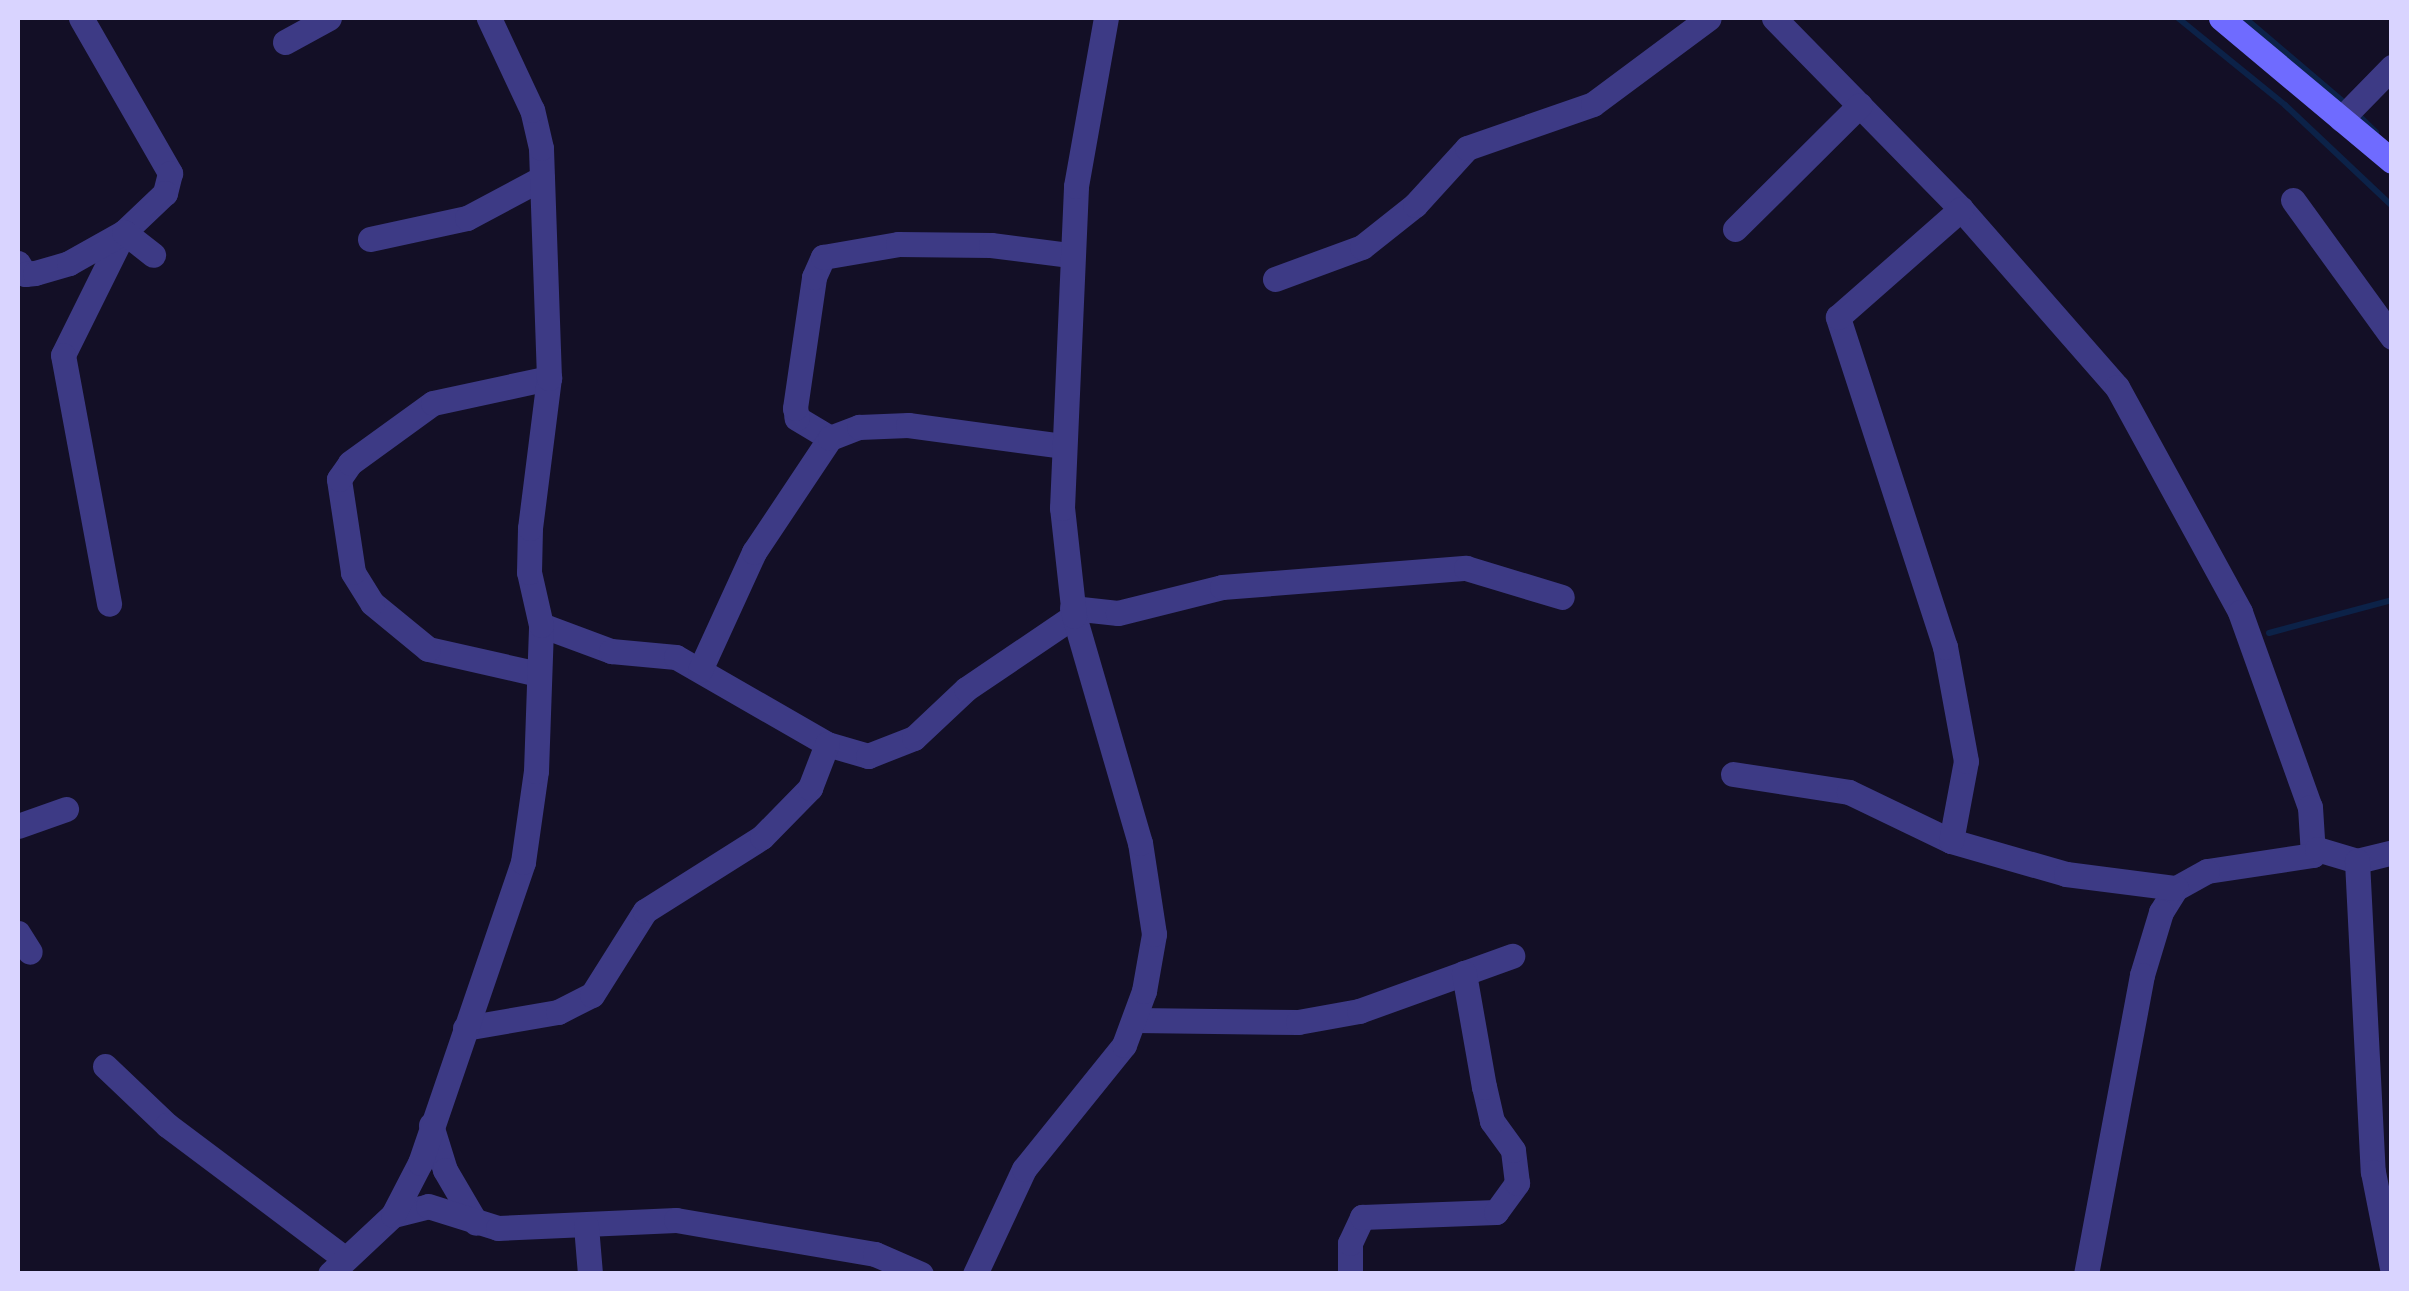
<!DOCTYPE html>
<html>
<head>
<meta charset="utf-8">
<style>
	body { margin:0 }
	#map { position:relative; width:2409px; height:1291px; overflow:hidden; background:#130f26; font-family:"DejaVu Sans",sans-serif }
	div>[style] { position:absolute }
	.stream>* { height:6px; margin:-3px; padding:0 3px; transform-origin:3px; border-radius:3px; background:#0c2248 }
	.street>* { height:25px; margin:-12.5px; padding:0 12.5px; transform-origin:12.5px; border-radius:12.5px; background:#3d3a85 }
	.secondary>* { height:25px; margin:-12.5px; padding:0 12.5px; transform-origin:12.5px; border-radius:12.5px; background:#6f6bff }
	span { translate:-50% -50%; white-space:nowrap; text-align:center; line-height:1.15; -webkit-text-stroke:8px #130f26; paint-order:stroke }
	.frame { position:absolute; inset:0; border:20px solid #d9d4ff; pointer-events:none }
</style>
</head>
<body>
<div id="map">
	<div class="stream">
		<div style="left:2178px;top:18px;width:138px;rotate:39.1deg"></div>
		<div style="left:2285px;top:105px;width:147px;rotate:43.3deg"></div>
		<div style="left:2245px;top:18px;width:133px;rotate:40.4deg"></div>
		<div style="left:2356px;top:113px;width:28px;rotate:44deg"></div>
		<div style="left:2269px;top:633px;width:127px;rotate:-15deg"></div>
	</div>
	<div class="street">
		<div style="left:81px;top:18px;width:179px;rotate:60.1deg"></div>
		<div style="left:170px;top:173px;width:21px;rotate:104deg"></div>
		<div style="left:165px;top:193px;width:57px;rotate:136.4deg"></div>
		<div style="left:124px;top:232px;width:137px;rotate:116.4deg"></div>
		<div style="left:63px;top:355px;width:253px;rotate:79.5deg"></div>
		<div style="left:1774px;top:18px;width:267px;rotate:45.6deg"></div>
		<div style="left:1961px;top:209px;width:237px;rotate:48.8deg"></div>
		<div style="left:2117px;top:387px;width:256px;rotate:61.3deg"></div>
		<div style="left:2240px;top:612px;width:207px;rotate:70.3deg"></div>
		<div style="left:2310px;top:807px;width:48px;rotate:86.4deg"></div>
		<div style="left:2313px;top:855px;width:107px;rotate:171.4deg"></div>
		<div style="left:2207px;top:871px;width:35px;rotate:151deg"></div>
		<div style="left:2176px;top:888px;width:28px;rotate:122deg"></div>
		<div style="left:2161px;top:912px;width:66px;rotate:106.8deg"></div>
		<div style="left:2142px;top:975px;width:304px;rotate:100.6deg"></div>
		<div style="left:285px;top:42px;width:50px;rotate:-28.6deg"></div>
		<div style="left:2341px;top:119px;width:73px;rotate:-45.6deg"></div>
		<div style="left:2293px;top:200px;width:169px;rotate:54.1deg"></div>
		<div style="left:1735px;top:229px;width:176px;rotate:-44.8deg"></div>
		<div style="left:370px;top:239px;width:99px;rotate:-12.2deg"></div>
		<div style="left:467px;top:218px;width:85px;rotate:-28.1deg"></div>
		<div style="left:18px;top:263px;width:13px;rotate:58deg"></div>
		<div style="left:25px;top:274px;width:10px;rotate:-6deg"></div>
		<div style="left:35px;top:273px;width:35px;rotate:-16deg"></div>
		<div style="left:69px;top:263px;width:63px;rotate:-29.4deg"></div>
		<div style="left:124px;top:232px;width:37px;rotate:38deg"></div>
		<div style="left:1275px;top:279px;width:93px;rotate:-20.2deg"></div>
		<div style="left:1362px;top:247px;width:68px;rotate:-38.4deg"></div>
		<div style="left:1415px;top:205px;width:77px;rotate:-47.6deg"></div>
		<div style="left:1467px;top:148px;width:133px;rotate:-19.2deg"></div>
		<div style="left:1593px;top:104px;width:144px;rotate:-36.6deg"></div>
		<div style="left:830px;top:438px;width:39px;rotate:-149deg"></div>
		<div style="left:797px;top:418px;width:10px;rotate:-101deg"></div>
		<div style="left:795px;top:408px;width:132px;rotate:-81.7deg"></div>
		<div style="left:814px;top:277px;width:22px;rotate:-66deg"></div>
		<div style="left:823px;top:257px;width:76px;rotate:-9.8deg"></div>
		<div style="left:898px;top:244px;width:93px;rotate:0.6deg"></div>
		<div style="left:991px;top:245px;width:80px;rotate:7.2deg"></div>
		<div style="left:1072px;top:608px;width:46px;rotate:6.2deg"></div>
		<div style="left:1118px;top:613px;width:107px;rotate:-14deg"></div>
		<div style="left:1222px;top:587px;width:245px;rotate:-4.5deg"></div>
		<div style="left:1466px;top:568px;width:100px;rotate:16.8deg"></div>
		<div style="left:541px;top:625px;width:75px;rotate:20.4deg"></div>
		<div style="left:611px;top:651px;width:65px;rotate:5.3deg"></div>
		<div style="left:676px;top:657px;width:174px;rotate:29.9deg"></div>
		<div style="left:827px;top:744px;width:43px;rotate:16.3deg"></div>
		<div style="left:868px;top:756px;width:49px;rotate:-21.4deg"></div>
		<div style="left:914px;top:738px;width:71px;rotate:-43.3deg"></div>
		<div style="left:966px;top:689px;width:130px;rotate:-34.1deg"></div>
		<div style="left:700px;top:670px;width:130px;rotate:-65.4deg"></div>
		<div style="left:754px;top:552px;width:137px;rotate:-56.3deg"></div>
		<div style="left:830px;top:438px;width:31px;rotate:-21deg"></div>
		<div style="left:859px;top:427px;width:49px;rotate:-2.3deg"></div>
		<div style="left:908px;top:425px;width:156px;rotate:7.7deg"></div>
		<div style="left:534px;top:673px;width:109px;rotate:-167.2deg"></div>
		<div style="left:428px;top:649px;width:72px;rotate:-140.6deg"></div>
		<div style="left:372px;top:603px;width:36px;rotate:-122deg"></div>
		<div style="left:353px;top:572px;width:94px;rotate:-98.6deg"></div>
		<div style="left:339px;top:479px;width:19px;rotate:-55deg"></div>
		<div style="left:350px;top:463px;width:102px;rotate:-35.9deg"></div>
		<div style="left:433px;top:403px;width:119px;rotate:-12.2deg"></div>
		<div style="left:1733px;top:774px;width:117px;rotate:8.8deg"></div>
		<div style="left:1849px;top:792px;width:113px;rotate:25.7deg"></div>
		<div style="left:1951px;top:841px;width:120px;rotate:16deg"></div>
		<div style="left:2066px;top:874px;width:111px;rotate:7.3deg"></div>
		<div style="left:18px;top:826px;width:51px;rotate:-19.5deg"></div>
		<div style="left:1951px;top:841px;width:81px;rotate:-79.4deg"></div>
		<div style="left:1966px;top:761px;width:116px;rotate:-100.4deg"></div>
		<div style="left:1945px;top:647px;width:347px;rotate:-108deg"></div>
		<div style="left:1838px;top:317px;width:164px;rotate:-41.3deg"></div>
		<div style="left:2317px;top:849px;width:42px;rotate:16.7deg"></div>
		<div style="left:2357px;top:861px;width:36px;rotate:-14deg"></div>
		<div style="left:2357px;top:861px;width:311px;rotate:87.1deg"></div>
		<div style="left:2373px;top:1172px;width:98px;rotate:78.8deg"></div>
		<div style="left:18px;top:933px;width:22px;rotate:58deg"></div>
		<div style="left:1136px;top:1020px;width:162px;rotate:0.7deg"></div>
		<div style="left:1298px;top:1022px;width:62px;rotate:-10.2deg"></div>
		<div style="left:1359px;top:1011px;width:163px;rotate:-19.8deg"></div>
		<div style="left:465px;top:1028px;width:94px;rotate:-9.8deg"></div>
		<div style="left:558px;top:1012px;width:38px;rotate:-27deg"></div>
		<div style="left:592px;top:995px;width:99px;rotate:-57.8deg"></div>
		<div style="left:645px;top:911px;width:138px;rotate:-32.3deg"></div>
		<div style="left:762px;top:837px;width:69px;rotate:-45.6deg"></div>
		<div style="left:810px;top:788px;width:47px;rotate:-68.9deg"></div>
		<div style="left:105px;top:1066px;width:86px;rotate:43.6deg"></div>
		<div style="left:167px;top:1125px;width:221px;rotate:36.9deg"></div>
		<div style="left:431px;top:1125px;width:47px;rotate:72.7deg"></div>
		<div style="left:445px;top:1170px;width:61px;rotate:59.7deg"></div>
		<div style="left:393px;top:1215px;width:36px;rotate:-14deg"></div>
		<div style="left:428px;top:1206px;width:73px;rotate:17.4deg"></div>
		<div style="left:498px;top:1228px;width:178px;rotate:-2.6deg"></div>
		<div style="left:676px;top:1220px;width:202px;rotate:9.7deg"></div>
		<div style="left:875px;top:1254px;width:50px;rotate:23.5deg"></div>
		<div style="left:586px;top:1226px;width:48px;rotate:85.2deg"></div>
		<div style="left:330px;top:1274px;width:86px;rotate:-43.1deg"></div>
		<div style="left:393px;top:1215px;width:59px;rotate:-62.6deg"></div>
		<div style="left:420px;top:1163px;width:318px;rotate:-71.1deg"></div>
		<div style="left:523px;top:862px;width:92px;rotate:-81.9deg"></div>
		<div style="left:536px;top:771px;width:146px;rotate:-88deg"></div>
		<div style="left:541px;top:625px;width:54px;rotate:-102.8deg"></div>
		<div style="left:529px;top:572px;width:44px;rotate:-88.7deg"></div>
		<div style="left:530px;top:528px;width:151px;rotate:-82.8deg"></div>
		<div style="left:549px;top:378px;width:230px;rotate:-92deg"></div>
		<div style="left:541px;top:148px;width:39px;rotate:-103deg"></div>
		<div style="left:532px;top:110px;width:102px;rotate:-115.1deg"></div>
		<div style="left:975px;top:1274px;width:116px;rotate:-65deg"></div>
		<div style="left:1024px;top:1169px;width:159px;rotate:-51.1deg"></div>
		<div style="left:1124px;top:1045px;width:58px;rotate:-69.7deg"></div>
		<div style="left:1144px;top:991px;width:58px;rotate:-80deg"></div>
		<div style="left:1154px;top:934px;width:92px;rotate:-98.7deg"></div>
		<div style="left:1140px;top:843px;width:236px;rotate:-106.2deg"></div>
		<div style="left:1074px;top:616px;width:109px;rotate:-96.3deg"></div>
		<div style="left:1062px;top:508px;width:322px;rotate:-87.5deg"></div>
		<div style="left:1076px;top:186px;width:171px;rotate:-79.9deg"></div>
		<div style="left:1350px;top:1274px;width:31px;rotate:-90deg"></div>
		<div style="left:1350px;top:1243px;width:29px;rotate:-65deg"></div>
		<div style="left:1362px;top:1217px;width:134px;rotate:-2.1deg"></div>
		<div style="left:1496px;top:1212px;width:36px;rotate:-54deg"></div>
		<div style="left:1517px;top:1183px;width:33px;rotate:-97deg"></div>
		<div style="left:1513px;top:1150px;width:36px;rotate:-126deg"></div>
		<div style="left:1492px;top:1121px;width:35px;rotate:-103deg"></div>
		<div style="left:1484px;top:1087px;width:116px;rotate:-100deg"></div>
	</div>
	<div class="secondary">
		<div style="left:2221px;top:18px;width:223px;rotate:39.9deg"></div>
	</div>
	<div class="frame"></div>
</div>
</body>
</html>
